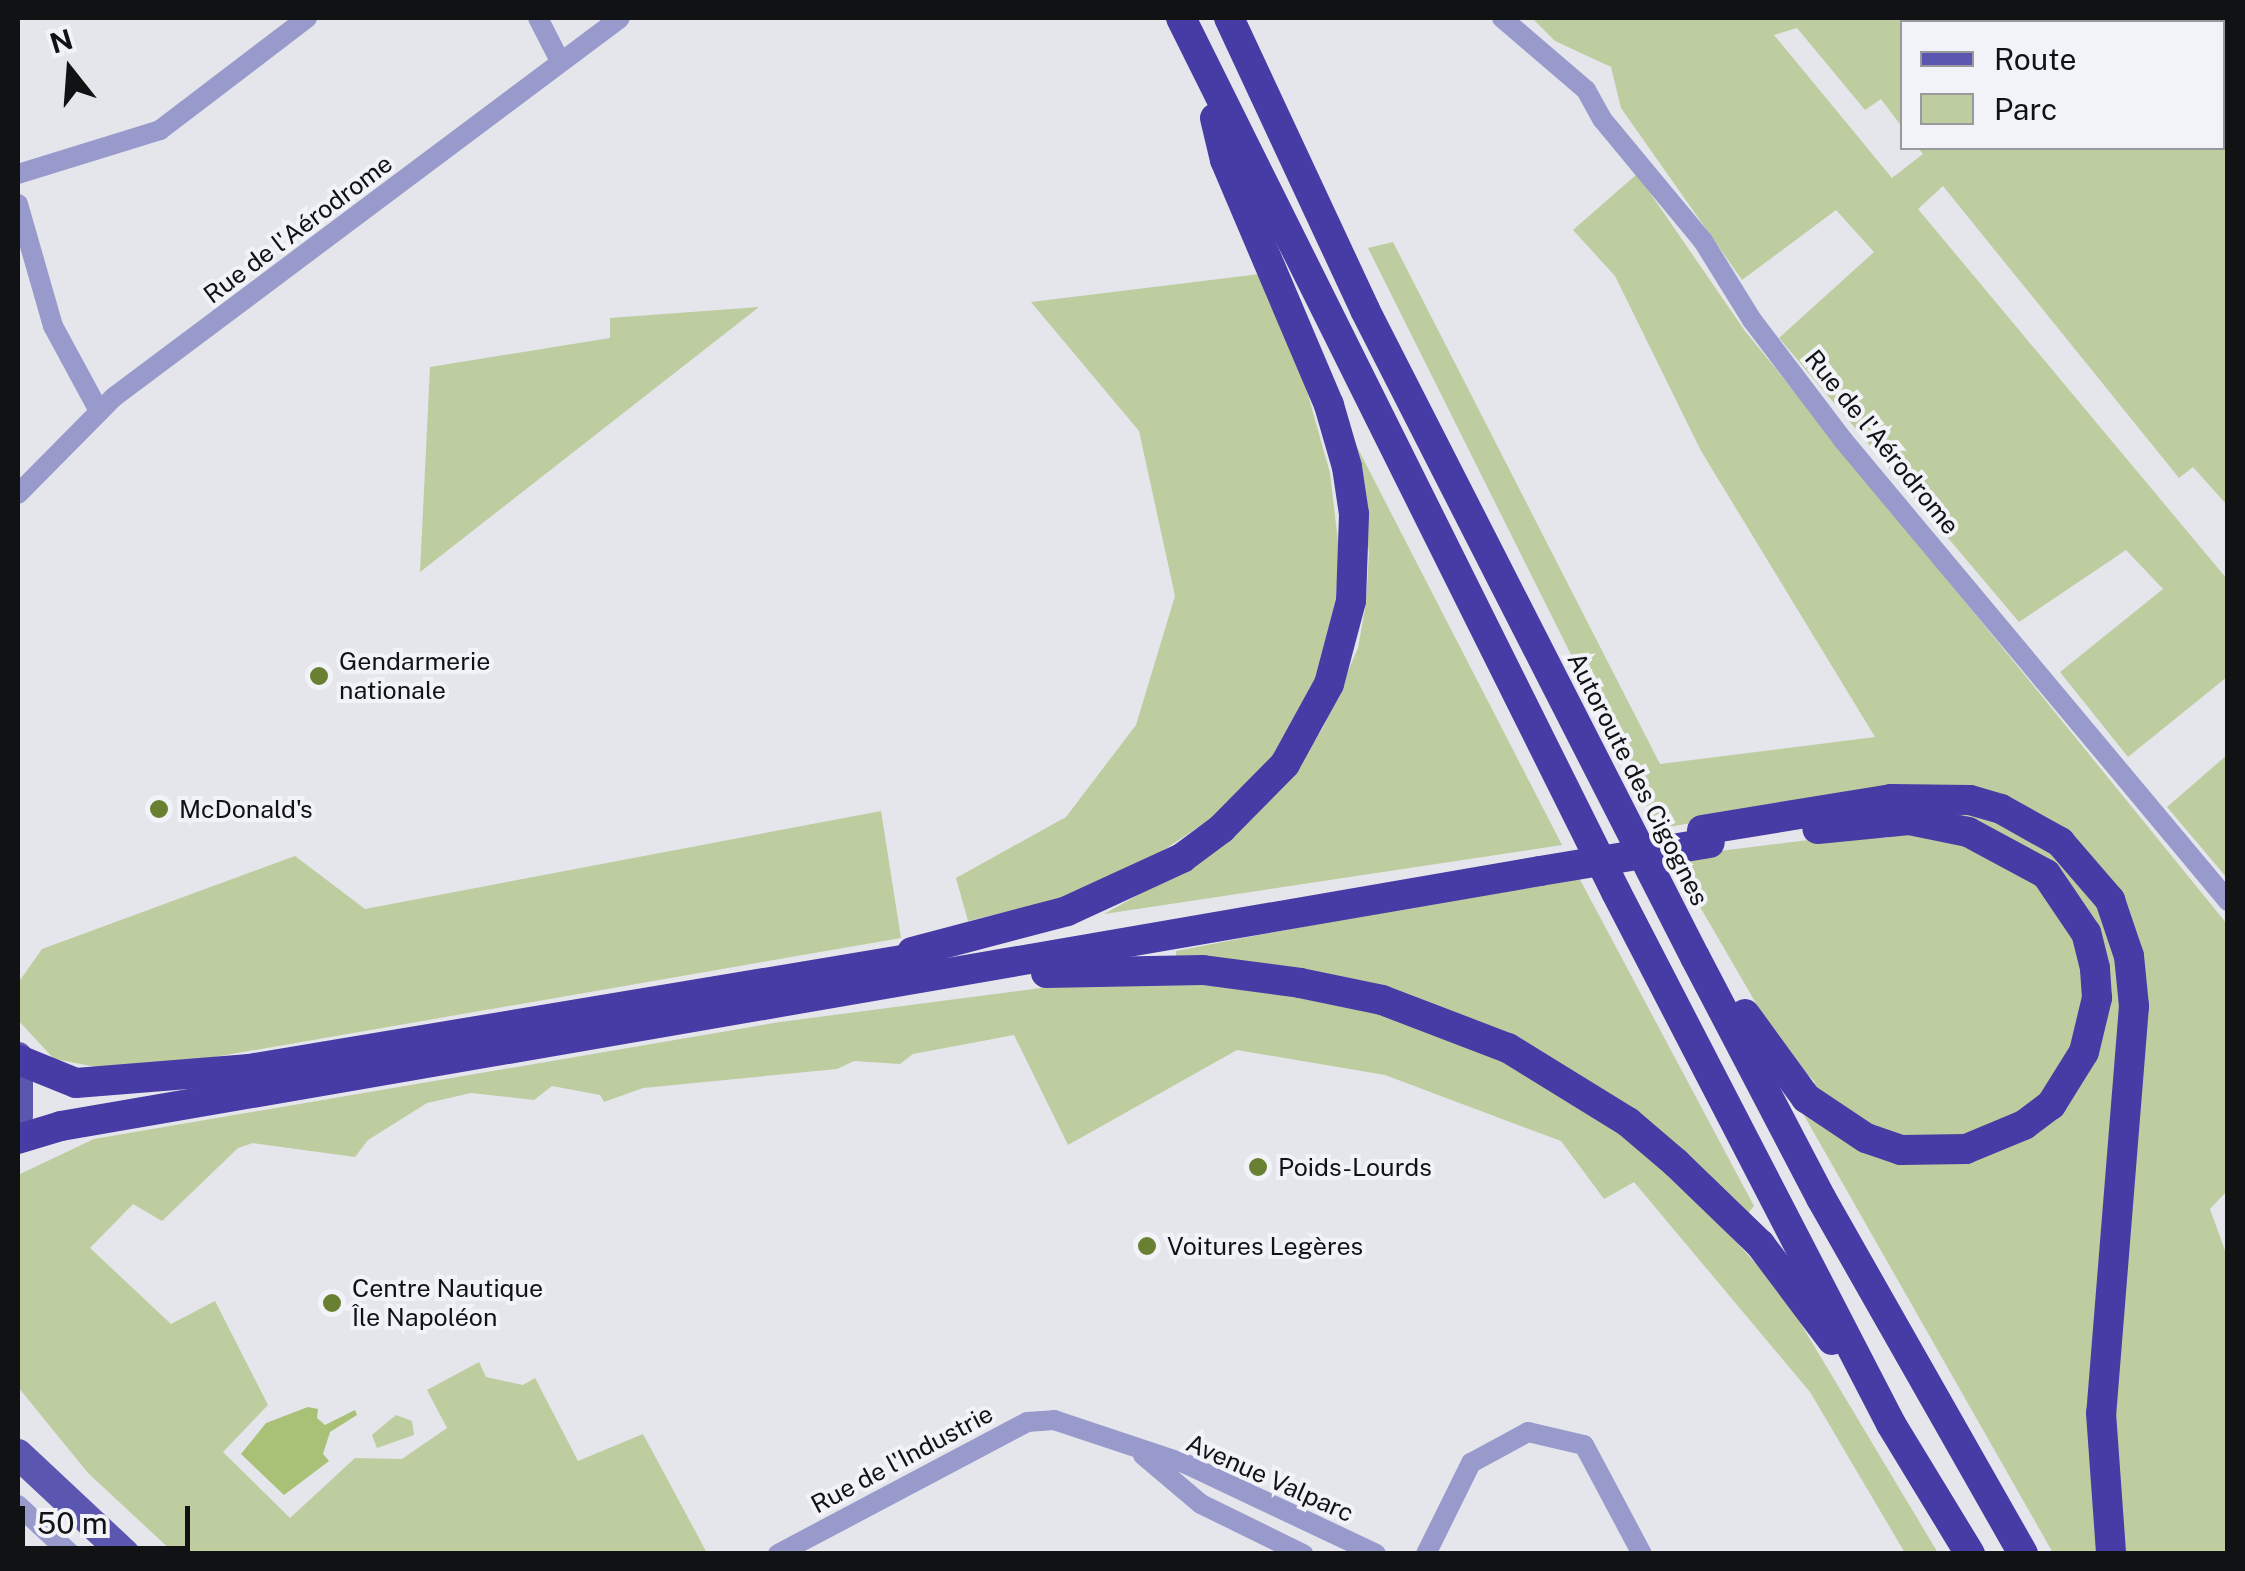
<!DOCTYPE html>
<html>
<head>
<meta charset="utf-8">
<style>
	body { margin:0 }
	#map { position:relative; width:2245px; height:1571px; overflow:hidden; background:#e5e5ec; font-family:"Public Sans",sans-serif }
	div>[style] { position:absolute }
	.green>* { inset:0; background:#bdcd9f }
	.water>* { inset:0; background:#a9c176 }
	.street>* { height:20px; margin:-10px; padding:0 10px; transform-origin:10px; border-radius:10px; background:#989acc }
	.primary>* { height:30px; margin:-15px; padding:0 15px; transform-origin:15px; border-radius:15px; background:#5b57b1 }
	.highway>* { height:30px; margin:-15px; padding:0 15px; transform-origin:15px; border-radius:15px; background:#473ba5 }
	.rail>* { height:10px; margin-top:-5px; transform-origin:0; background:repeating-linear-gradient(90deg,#f2f2f9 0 19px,#5c5c60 0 38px); box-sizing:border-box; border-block:2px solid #5c5c60 }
	.highway-bridge>* { height:30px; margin:-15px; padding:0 15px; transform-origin:15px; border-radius:15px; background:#473ba5 }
	.dots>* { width:28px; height:28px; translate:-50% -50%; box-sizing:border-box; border:5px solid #f2f2f9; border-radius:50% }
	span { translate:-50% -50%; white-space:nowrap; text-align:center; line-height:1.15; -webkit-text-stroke:8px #f2f2f9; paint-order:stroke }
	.street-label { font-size:25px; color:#111214 }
	.poi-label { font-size:25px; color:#111214 }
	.left { translate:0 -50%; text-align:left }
	.frame { position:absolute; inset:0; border:20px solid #111214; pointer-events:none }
	.legend { position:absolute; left:1900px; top:20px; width:325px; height:130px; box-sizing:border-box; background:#f2f2f9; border:2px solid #98989d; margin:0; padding:12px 18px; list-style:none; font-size:30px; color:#111214 }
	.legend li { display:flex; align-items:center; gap:20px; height:50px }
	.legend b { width:50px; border:2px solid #98989d }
	.north { position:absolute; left:20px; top:20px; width:100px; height:100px; -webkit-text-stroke:8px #f2f2f9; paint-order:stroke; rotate:343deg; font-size:28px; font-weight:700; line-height:40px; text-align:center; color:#111214 }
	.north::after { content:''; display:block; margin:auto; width:35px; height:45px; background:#111214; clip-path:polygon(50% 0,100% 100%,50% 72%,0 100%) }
	.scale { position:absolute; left:20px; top:1506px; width:170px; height:45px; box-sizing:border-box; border:5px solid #111214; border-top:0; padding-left:12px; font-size:30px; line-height:35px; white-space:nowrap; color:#111214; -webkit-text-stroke:8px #f2f2f9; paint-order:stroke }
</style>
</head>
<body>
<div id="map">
	<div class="green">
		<div style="clip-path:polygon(evenodd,1532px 18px,2227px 18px,2227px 505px,2193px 467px,2179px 478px,1943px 186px,1918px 209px,2227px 579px,2227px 677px,2128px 757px,2060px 672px,2163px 589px,2126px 550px,2019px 622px,1779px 338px,1874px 252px,1836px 210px,1742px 280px,1621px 108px,1611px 67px,1555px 41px,1532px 18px,1902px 22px,2222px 22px,2222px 148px,1918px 148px,1923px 154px,1892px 178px,1774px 35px,1797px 28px,1865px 110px,1881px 99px,1902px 127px,1902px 22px)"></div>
		<div style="clip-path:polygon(1637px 174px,1745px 331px,2227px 924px,2227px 1191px,2210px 1209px,2227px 1256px,2227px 1553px,2053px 1553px,1797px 1103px,1815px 1082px,1782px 1048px,1671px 857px,1841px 836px,1888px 838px,1888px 787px,1658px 829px,1368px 248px,1393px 242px,1660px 764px,1875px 737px,1701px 451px,1615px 276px,1573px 230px)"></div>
		<div style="clip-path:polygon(1260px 274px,1303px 377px,1330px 473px,1339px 550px,1336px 598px,1316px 677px,1273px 755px,1212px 818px,1135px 869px,1063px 898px,968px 921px,956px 878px,1066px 817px,1136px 725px,1175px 596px,1139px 431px,1031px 302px)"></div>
		<div style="clip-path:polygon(759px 307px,420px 572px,430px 367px,610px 338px,610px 318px)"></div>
		<div style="clip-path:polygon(1355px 443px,1562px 845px,1104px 914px,1186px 868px,1295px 771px,1323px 728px,1358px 648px,1366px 603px,1369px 553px)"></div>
		<div style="clip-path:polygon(2227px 755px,2227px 878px,2167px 807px)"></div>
		<div style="clip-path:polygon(881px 811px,901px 938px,203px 1059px,102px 1068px,54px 1059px,18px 1020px,18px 983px,42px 949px,295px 856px,365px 909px)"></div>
		<div style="clip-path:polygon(1577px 874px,1754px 1206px,1730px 1235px,1783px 1294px,1938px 1553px,1905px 1553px,1810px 1392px,1634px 1182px,1604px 1199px,1561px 1141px,1385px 1075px,1237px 1050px,1068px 1145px,1014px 1035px,913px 1054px,900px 1064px,854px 1061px,837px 1069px,643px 1088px,604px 1102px,600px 1095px,552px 1086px,534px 1100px,471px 1093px,427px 1103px,368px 1140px,355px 1157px,253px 1143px,238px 1148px,162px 1221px,133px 1204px,90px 1248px,171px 1324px,215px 1301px,268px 1405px,223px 1452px,290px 1518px,355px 1458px,402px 1459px,447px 1428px,427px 1390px,479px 1362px,486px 1377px,523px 1385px,535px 1378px,578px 1461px,643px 1434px,707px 1553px,174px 1553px,88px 1473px,18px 1387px,18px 1175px,94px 1139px,780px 1022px,1087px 982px,1176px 980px,1176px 951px)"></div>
		<div style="clip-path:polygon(396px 1415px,412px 1421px,414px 1435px,377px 1448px,372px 1435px)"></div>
	</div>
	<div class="water">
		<div style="clip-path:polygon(308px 1407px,318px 1409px,317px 1418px,325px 1425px,355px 1410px,357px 1415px,330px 1432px,323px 1454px,329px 1461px,284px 1495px,241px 1454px,266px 1423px)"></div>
	</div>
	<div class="street">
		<div style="left:538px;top:18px;width:48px;rotate:62.9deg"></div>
		<div style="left:1502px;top:18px;width:111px;rotate:40.6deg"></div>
		<div style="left:1586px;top:90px;width:33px;rotate:61deg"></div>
		<div style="left:1602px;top:119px;width:158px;rotate:50.4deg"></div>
		<div style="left:1703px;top:241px;width:93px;rotate:58.2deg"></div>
		<div style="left:1752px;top:320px;width:151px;rotate:52.8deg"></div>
		<div style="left:1843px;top:440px;width:601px;rotate:50.13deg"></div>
		<div style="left:18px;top:174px;width:149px;rotate:-17.2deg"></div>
		<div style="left:160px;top:130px;width:185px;rotate:-37.3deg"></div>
		<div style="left:18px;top:204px;width:127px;rotate:74deg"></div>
		<div style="left:53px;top:326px;width:97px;rotate:61.6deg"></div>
		<div style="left:18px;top:494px;width:136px;rotate:-45.3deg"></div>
		<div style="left:114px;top:397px;width:632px;rotate:-36.83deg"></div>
		<div style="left:1143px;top:1455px;width:76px;rotate:40.2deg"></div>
		<div style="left:1201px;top:1504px;width:114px;rotate:26.1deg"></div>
		<div style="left:18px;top:1505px;width:72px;rotate:42.8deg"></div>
		<div style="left:778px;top:1554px;width:282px;rotate:-27.9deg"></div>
		<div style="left:1027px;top:1422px;width:27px;rotate:-4deg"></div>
		<div style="left:1054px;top:1420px;width:139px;rotate:18.4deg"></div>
		<div style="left:1186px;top:1464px;width:210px;rotate:25.3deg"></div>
		<div style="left:1426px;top:1554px;width:102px;rotate:-63.7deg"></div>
		<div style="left:1471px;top:1463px;width:65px;rotate:-28.5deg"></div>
		<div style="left:1528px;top:1432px;width:57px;rotate:13.1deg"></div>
		<div style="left:1584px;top:1445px;width:123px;rotate:62deg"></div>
	</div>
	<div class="primary">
		<div style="left:18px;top:1057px;width:59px;rotate:90deg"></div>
		<div style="left:18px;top:1454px;width:146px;rotate:43.1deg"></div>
	</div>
	<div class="highway">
		<div style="left:1181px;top:18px;width:976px;rotate:63.54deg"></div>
		<div style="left:1616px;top:892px;width:599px;rotate:62.66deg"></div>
		<div style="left:1891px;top:1424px;width:152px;rotate:58.7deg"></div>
		<div style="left:1229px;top:18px;width:322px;rotate:65deg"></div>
		<div style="left:1365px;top:310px;width:726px;rotate:62.98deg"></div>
		<div style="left:1695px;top:957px;width:272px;rotate:62.4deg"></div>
		<div style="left:1821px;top:1198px;width:409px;rotate:60.4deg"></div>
		<div style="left:1702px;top:830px;width:192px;rotate:-9.3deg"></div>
		<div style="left:1891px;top:799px;width:79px;rotate:0.7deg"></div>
		<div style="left:1970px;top:800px;width:32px;rotate:16deg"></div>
		<div style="left:2001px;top:809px;width:68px;rotate:29.2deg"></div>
		<div style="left:2060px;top:842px;width:77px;rotate:49.2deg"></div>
		<div style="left:2110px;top:900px;width:59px;rotate:71.3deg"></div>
		<div style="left:2129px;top:956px;width:50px;rotate:84.3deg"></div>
		<div style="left:2134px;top:1006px;width:408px;rotate:94.6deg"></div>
		<div style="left:2101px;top:1413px;width:141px;rotate:85.9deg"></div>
		<div style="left:912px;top:952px;width:160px;rotate:-14.8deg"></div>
		<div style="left:1067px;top:911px;width:127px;rotate:-24.7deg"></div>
		<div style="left:1182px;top:858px;width:49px;rotate:-36.6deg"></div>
		<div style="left:1221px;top:829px;width:91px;rotate:-45.4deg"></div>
		<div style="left:1285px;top:764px;width:91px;rotate:-61.2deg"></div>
		<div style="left:1329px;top:684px;width:86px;rotate:-75.2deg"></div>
		<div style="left:1351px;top:601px;width:87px;rotate:-88deg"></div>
		<div style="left:1354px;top:514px;width:48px;rotate:-98.5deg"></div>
		<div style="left:1347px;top:467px;width:65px;rotate:-106.2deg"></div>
		<div style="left:1329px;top:405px;width:266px;rotate:-113deg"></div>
		<div style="left:1225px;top:160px;width:43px;rotate:-103.4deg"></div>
		<div style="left:1046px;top:973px;width:157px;rotate:-1.1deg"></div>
		<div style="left:1203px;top:970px;width:98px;rotate:7.6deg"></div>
		<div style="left:1300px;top:983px;width:84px;rotate:11.7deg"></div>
		<div style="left:1382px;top:1000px;width:135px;rotate:20.9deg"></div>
		<div style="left:1508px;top:1048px;width:141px;rotate:31.7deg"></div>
		<div style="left:1628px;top:1122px;width:63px;rotate:40.5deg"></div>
		<div style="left:1676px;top:1163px;width:117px;rotate:44deg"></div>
		<div style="left:1760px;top:1244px;width:120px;rotate:53.1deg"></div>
		<div style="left:1745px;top:1014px;width:104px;rotate:54deg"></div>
		<div style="left:1806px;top:1098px;width:72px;rotate:33.7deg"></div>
		<div style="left:1866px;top:1138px;width:37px;rotate:19deg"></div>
		<div style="left:1901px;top:1150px;width:65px;rotate:-0.9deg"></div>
		<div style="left:1966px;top:1149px;width:63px;rotate:-22.5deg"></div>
		<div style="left:2024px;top:1125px;width:34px;rotate:-37deg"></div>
		<div style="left:2051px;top:1105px;width:62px;rotate:-58.1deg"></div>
		<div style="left:2084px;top:1052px;width:56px;rotate:-76.5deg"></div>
		<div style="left:2097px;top:998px;width:30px;rotate:-94deg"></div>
		<div style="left:2095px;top:968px;width:36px;rotate:-104deg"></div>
		<div style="left:2086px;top:933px;width:71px;rotate:-124.1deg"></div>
		<div style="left:2046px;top:874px;width:89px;rotate:-151.7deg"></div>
		<div style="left:1968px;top:832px;width:60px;rotate:-168.5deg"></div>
		<div style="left:1909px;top:820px;width:92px;rotate:174.4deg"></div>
		<div style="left:19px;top:1060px;width:61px;rotate:22deg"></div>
		<div style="left:76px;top:1083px;width:174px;rotate:-4.6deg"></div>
		<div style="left:249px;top:1069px;width:692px;rotate:-9.48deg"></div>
		<div style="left:18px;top:1139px;width:45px;rotate:-16.8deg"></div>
		<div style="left:61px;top:1126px;width:1501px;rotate:-9.78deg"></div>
	</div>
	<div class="rail">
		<div style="left:18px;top:1553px;width:1px;rotate:90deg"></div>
	</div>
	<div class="highway-bridge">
		<div style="left:1540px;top:871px;width:172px;rotate:-9.4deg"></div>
	</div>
	<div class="dots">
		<div style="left:319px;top:676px;background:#697f31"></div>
		<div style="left:159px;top:809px;background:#697f31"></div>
		<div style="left:1258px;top:1167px;background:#697f31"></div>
		<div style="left:1147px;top:1246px;background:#697f31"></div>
		<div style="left:332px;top:1303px;background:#697f31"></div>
	</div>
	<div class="street-label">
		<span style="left:298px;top:229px;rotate:-37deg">Rue de l'Aérodrome</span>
		<span style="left:1882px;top:442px;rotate:51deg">Rue de l'Aérodrome</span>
		<span style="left:1638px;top:779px;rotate:63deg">Autoroute des Cigognes</span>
		<span style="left:902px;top:1459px;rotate:-28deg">Rue de l'Industrie</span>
		<span style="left:1270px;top:1478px;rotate:24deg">Avenue Valparc</span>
	</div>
	<div class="poi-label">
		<span class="left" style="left:339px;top:676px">Gendarmerie<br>nationale</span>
		<span class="left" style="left:179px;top:809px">McDonald's</span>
		<span class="left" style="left:1278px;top:1167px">Poids-Lourds</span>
		<span class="left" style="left:1167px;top:1246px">Voitures Legères</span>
		<span class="left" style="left:352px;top:1303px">Centre Nautique<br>Île Napoléon</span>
	</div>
	<div class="frame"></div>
	<ul class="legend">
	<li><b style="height:12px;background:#5b57b1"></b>Route</li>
	<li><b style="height:28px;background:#bdcd9f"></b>Parc</li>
	</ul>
	<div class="north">N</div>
	<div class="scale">50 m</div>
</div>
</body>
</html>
